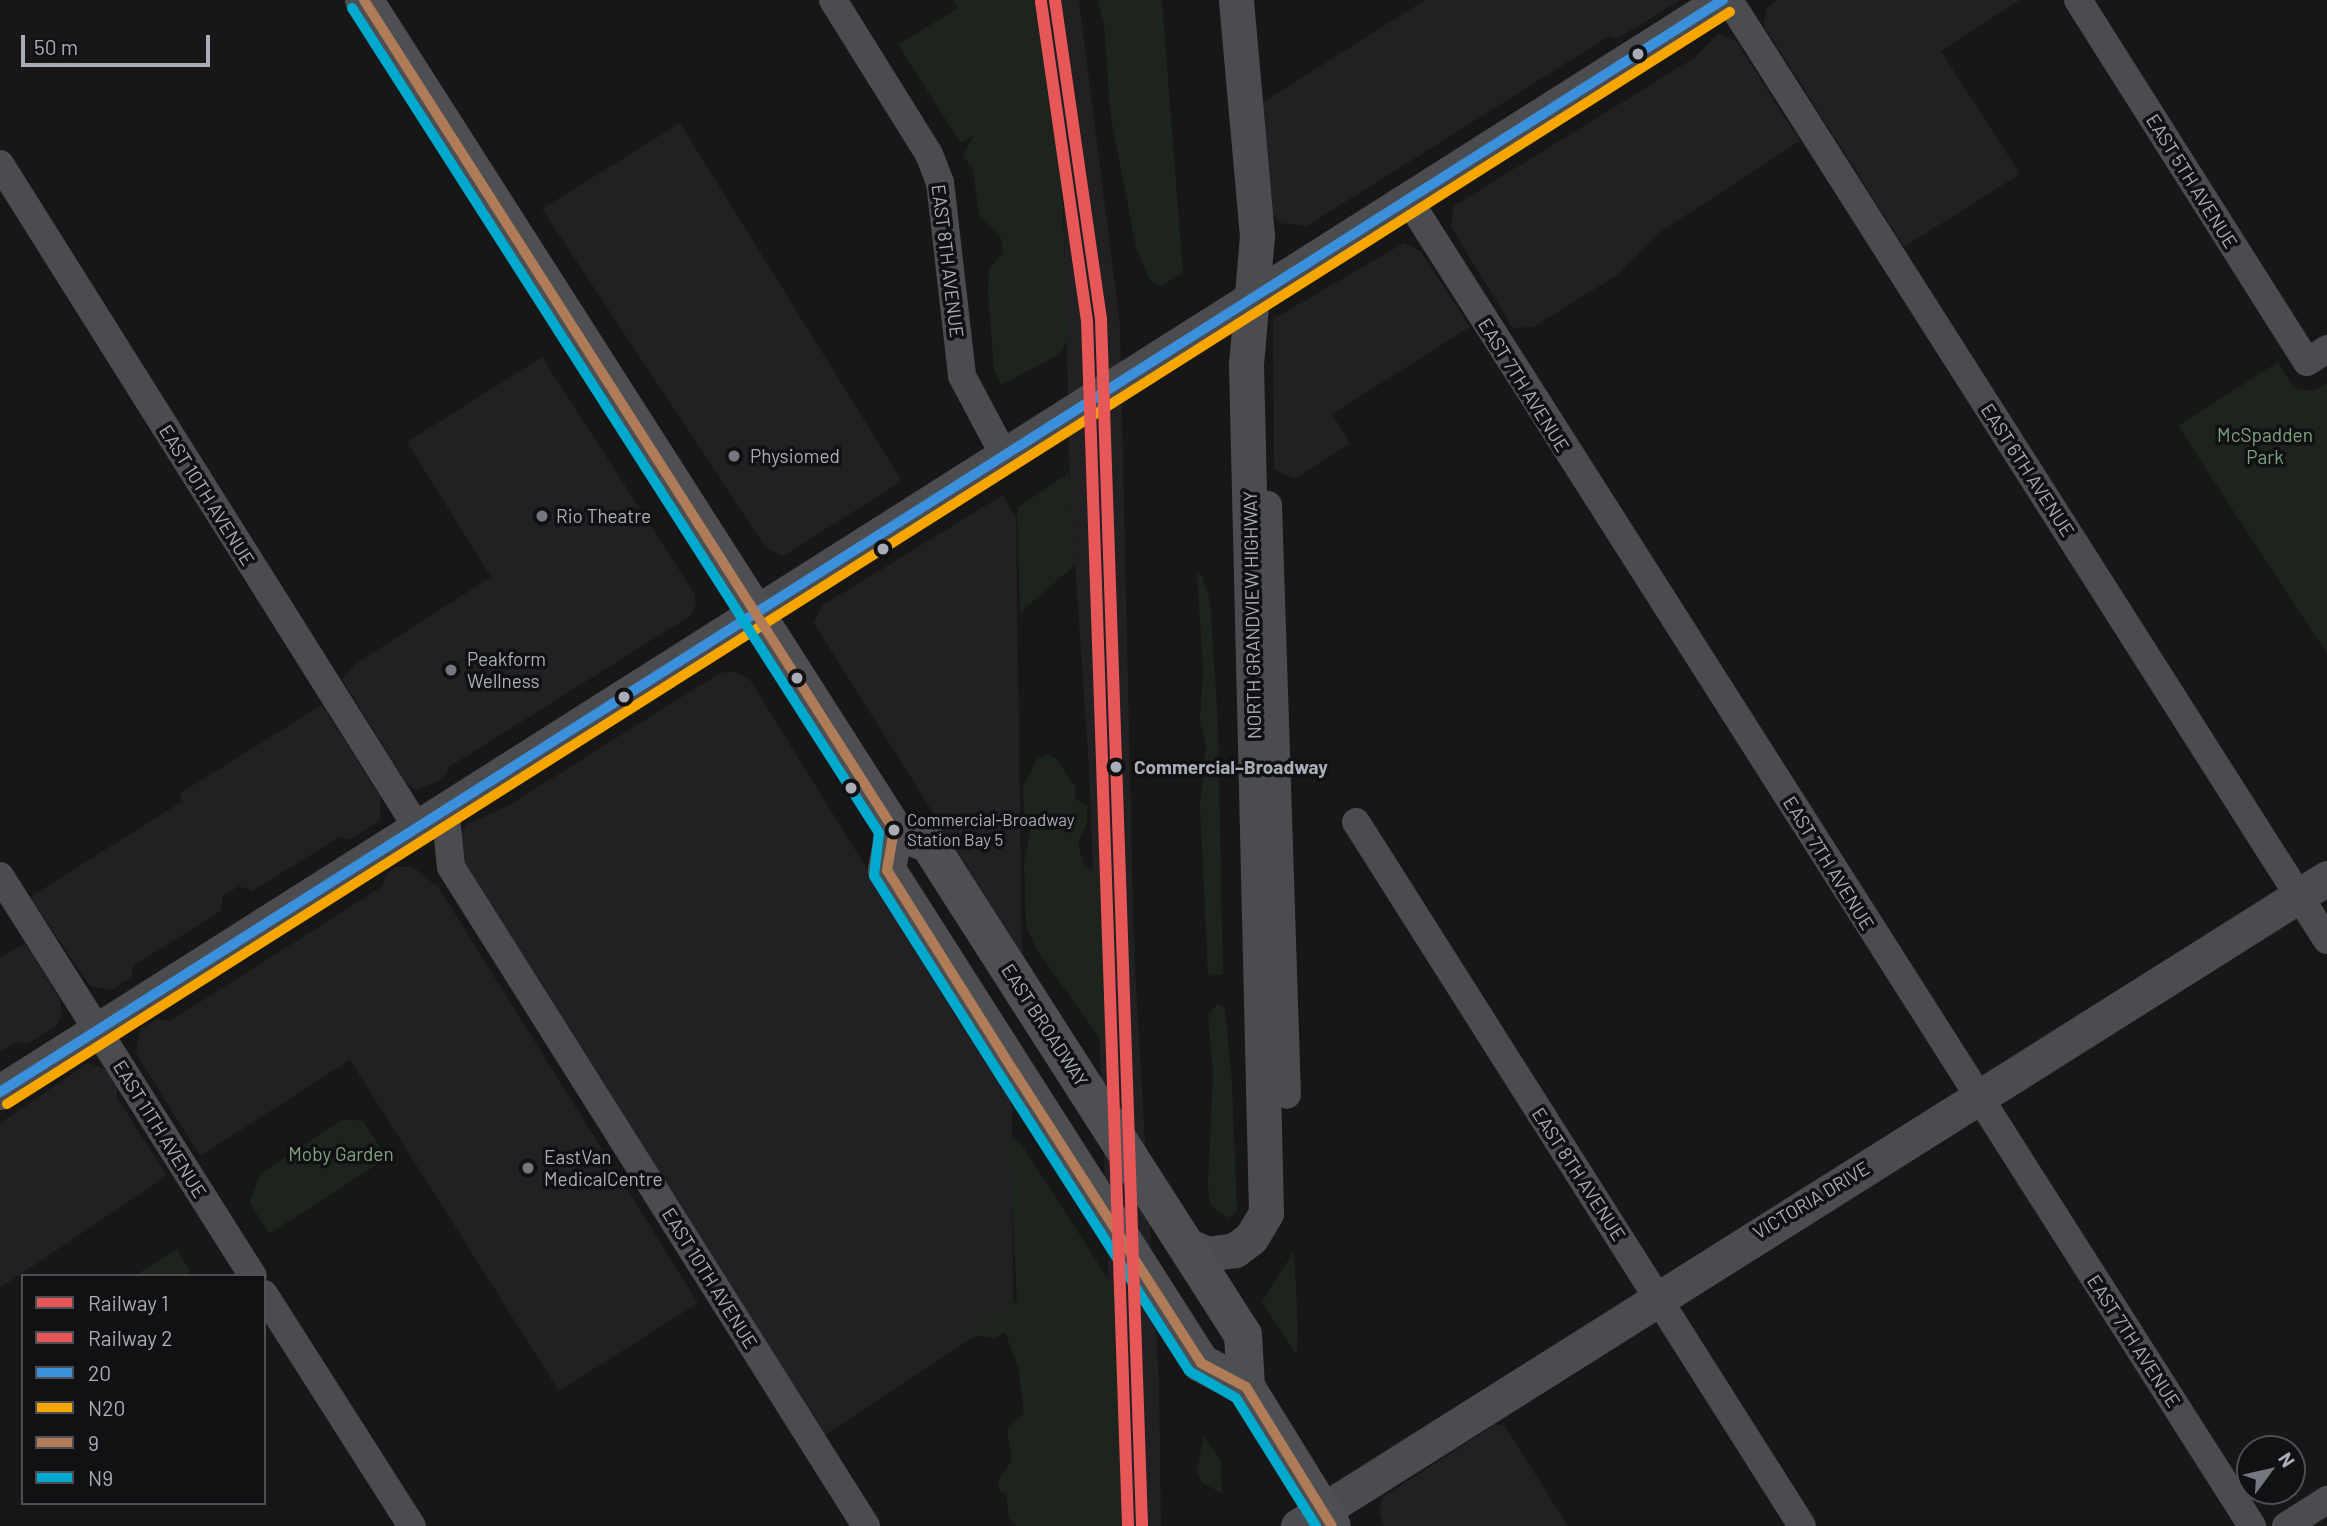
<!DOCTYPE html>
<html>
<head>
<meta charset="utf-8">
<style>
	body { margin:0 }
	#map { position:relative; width:2327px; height:1526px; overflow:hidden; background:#171717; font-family:Barlow,sans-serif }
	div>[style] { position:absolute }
	.built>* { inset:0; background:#212123 }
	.green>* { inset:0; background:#1d241e }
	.minor>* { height:28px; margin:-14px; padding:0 14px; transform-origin:14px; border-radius:14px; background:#4b4c50 }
	.tertiary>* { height:35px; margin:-17.5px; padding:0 17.5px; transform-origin:17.5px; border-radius:17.5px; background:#4b4c50 }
	.primary>* { height:38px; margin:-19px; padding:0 19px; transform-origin:19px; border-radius:19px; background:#4d4f52 }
	.bus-1>* { height:10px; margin:-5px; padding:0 5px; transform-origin:5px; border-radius:5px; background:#3a90db }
	.bus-2>* { height:10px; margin:-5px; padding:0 5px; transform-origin:5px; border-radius:5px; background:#f7a600 }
	.bus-3>* { height:10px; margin:-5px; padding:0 5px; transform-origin:5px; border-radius:5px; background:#b07c57 }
	.bus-4>* { height:10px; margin:-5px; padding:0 5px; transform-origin:5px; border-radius:5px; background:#00a9ce }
	.rail-1>* { height:12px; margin:-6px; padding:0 6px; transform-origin:6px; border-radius:6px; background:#e75758 }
	.rail-2>* { height:12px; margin:-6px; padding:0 6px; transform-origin:6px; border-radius:6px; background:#e75758 }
	.dots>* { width:19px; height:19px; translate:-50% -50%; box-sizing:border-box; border:4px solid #111113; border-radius:50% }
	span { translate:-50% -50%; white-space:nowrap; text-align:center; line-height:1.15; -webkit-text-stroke:7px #111113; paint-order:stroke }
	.bus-label { font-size:17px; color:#a8adb8 }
	.left { translate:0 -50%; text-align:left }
	.street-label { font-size:19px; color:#a8adb8 }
	.park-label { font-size:19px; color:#7fa381 }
	.poi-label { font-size:19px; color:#a8adb8 }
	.stop-label { font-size:19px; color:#a8adb8; font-weight:700 }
	.legend { position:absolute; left:21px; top:1274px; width:245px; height:231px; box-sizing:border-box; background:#111113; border:2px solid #4d4f55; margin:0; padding:9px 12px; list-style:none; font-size:21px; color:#a8adb8 }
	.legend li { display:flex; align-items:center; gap:14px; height:35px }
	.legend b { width:35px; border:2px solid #4d4f55 }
	.north { position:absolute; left:2236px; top:1435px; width:70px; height:70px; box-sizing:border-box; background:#111113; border:2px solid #4d4f55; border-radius:50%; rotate:57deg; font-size:19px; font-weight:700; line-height:28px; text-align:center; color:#a8adb8 }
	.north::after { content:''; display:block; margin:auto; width:24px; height:32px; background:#757880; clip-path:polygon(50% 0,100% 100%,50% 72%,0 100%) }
	.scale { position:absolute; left:21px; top:35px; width:189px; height:32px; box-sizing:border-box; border:4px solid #a8adb8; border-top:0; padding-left:9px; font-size:21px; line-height:24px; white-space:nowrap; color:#a8adb8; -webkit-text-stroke:5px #111113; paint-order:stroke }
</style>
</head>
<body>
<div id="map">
	<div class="built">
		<div style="clip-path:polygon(1031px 0,1079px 0,1120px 326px,1134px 951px,1159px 1381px,1161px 1526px,1118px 1526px,1089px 769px,1070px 488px,1063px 170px)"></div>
		<div style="clip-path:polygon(1425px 0,1680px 0,1617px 39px,1609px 36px,1307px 226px,1279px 223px,1270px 209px,1260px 104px)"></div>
		<div style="clip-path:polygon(1777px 0,2020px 0,1941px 51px,2020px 174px,1904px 247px,1764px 26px,1766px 9px)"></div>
		<div style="clip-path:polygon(1718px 34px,1736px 41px,1800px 141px,1657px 234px,1617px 275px,1533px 327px,1513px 328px,1451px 227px,1454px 206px,1694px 58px)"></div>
		<div style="clip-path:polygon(680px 123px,902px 481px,783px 556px,766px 548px,542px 209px)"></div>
		<div style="clip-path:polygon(1404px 243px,1421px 252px,1470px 327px,1332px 414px,1350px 443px,1294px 479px,1274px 469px,1273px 319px)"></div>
		<div style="clip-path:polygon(542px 357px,694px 593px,696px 605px,690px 616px,449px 767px,444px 779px,417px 790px,407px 784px,342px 679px,357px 663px,491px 577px,407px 442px)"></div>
		<div style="clip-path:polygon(1003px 495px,1016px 518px,1022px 954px,813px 622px,823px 605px)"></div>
		<div style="clip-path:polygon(735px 671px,750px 680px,1012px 1103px,1013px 1311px,820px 1438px,463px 866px,461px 832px,467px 824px,506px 807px,720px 673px)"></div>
		<div style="clip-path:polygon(322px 705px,381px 798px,380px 820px,349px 840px,340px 837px,252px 891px,239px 886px,223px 896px,221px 911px,133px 966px,132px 977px,111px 990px,90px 986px,30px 897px,183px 801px,179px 794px)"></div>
		<div style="clip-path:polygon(396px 867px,413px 867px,439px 888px,698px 1303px,559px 1391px,350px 1060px,200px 1156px,136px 1053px,140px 1029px,157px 1019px,170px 1021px,290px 945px,383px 886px,386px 874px)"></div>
		<div style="clip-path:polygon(25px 943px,60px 999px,62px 1015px,56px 1026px,27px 1044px,17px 1042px,0 1052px,0 958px)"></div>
		<div style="clip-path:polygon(88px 1063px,107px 1069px,118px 1085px,116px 1096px,167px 1176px,0 1288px,0 1123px)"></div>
		<div style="clip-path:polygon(1496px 1424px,1505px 1426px,1568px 1526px,1384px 1526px,1379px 1511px,1383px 1497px)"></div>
	</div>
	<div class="green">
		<div style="clip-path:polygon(953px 0,1032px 0,1059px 120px,1068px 339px,1060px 354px,1001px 385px,994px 370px,988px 292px,989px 269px,1003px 253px,1001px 238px,979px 216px,973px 168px,963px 157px,973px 136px,961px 143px,898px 45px,958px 8px)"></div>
		<div style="clip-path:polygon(1097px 0,1162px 0,1183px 272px,1162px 286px,1150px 281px,1136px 247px,1110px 112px,1104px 23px)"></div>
		<div style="clip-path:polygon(2278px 362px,2294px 388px,2314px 391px,2327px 383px,2327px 654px,2178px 426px)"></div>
		<div style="clip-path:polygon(1069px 473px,1075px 565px,1020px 613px,1017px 508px)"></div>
		<div style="clip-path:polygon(1197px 574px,1202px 575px,1210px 601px,1218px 723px,1223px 974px,1208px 976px,1200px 806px,1206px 747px,1200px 720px,1203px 669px)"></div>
		<div style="clip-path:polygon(1047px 755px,1056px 758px,1076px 788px,1074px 799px,1087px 805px,1087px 823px,1078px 844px,1084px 866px,1109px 877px,1117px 903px,1119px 968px,1104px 1015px,1113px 1033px,1106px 1047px,1035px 947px,1026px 925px,1024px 862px,1031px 828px,1024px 813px,1023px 786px,1038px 758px)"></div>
		<div style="clip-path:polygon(1217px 1004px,1225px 1008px,1232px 1082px,1237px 1211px,1228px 1218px,1210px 1205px,1208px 1185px,1213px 1074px,1208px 1015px)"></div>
		<div style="clip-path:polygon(343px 1119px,363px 1121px,387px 1158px,269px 1234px,250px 1203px,260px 1174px)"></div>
		<div style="clip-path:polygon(1009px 1136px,1020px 1142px,1112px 1285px,1120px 1341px,1121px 1526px,1017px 1526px,1009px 1518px,1006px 1494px,999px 1491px,998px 1480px,1012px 1461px,1007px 1428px,1024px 1413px,1018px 1367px,1005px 1332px,994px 1338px,967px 1335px,1017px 1301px)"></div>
		<div style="clip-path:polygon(177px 1249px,191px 1272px,185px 1276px,134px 1276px)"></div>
		<div style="clip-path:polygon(1294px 1251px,1298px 1327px,1297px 1356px,1262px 1302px)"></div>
		<div style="clip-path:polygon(1204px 1436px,1221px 1461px,1222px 1493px,1202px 1483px,1197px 1471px)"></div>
	</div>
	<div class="minor">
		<div style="left:833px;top:0;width:181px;rotate:58.1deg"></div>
		<div style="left:929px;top:154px;width:30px;rotate:69deg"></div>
		<div style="left:940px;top:182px;width:195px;rotate:83.5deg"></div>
		<div style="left:962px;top:376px;width:89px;rotate:62deg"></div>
		<div style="left:1729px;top:0;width:1114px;rotate:57.54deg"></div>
		<div style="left:2078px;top:0;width:428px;rotate:57.7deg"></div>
		<div style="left:2307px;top:362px;width:24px;rotate:-33deg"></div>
		<div style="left:0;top:164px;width:782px;rotate:57.85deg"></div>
		<div style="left:1408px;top:199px;width:1573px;rotate:57.54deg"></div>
		<div style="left:1268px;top:505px;width:590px;rotate:88.16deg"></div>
		<div style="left:445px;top:808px;width:59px;rotate:84.2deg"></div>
		<div style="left:451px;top:867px;width:779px;rotate:57.8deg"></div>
		<div style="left:1356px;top:822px;width:833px;rotate:57.64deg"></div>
		<div style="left:0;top:876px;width:473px;rotate:57.7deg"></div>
		<div style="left:264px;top:1294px;width:275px;rotate:57.5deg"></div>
		<div style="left:2286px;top:1526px;width:49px;rotate:-32.4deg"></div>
	</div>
	<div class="tertiary">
		<div style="left:0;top:1092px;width:2040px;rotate:-32.37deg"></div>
		<div style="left:1185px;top:1244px;width:24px;rotate:24deg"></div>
		<div style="left:1207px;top:1254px;width:28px;rotate:-8deg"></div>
		<div style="left:1235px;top:1250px;width:20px;rotate:-37deg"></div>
		<div style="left:1251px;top:1238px;width:29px;rotate:-59deg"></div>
		<div style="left:1266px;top:1213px;width:849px;rotate:-91.35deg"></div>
		<div style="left:1246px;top:364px;width:128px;rotate:-85.1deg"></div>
		<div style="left:1257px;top:236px;width:237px;rotate:-95.1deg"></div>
		<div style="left:1298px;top:1526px;width:1216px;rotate:-32.2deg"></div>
	</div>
	<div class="primary">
		<div style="left:364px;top:0;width:985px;rotate:57.44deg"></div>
		<div style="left:894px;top:830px;width:38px;rotate:22deg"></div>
		<div style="left:929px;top:844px;width:583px;rotate:57.4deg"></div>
		<div style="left:1243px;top:1335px;width:52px;rotate:86.7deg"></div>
		<div style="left:1246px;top:1387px;width:163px;rotate:58.3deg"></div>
		<div style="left:894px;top:830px;width:41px;rotate:99.9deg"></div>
		<div style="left:887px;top:870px;width:585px;rotate:57.51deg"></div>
		<div style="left:1201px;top:1363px;width:51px;rotate:28.1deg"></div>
	</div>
	<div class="bus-1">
		<div style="left:0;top:1092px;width:2040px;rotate:-32.37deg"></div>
	</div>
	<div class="bus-2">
		<div style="left:7px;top:1104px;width:2040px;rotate:-32.37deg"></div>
	</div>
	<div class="bus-3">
		<div style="left:364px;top:0;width:985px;rotate:57.44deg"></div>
		<div style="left:894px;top:830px;width:41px;rotate:99.9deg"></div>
		<div style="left:887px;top:870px;width:240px;rotate:57.8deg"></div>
		<div style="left:1015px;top:1073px;width:345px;rotate:57.3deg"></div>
		<div style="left:1201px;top:1363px;width:51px;rotate:28.1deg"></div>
		<div style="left:1246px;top:1387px;width:163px;rotate:58.3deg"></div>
	</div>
	<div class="bus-4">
		<div style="left:352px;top:8px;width:979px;rotate:57.43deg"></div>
		<div style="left:879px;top:833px;width:43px;rotate:96.6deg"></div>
		<div style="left:874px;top:876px;width:241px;rotate:57.7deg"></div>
		<div style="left:1003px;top:1080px;width:345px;rotate:57.4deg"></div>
		<div style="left:1189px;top:1371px;width:54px;rotate:29.9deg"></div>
		<div style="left:1236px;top:1398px;width:151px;rotate:58deg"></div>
	</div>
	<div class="rail-1">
		<div style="left:1055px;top:0;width:323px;rotate:81.8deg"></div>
		<div style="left:1101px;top:320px;width:1207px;rotate:88.05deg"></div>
	</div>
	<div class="rail-2">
		<div style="left:1041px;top:2px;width:322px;rotate:81.8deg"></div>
		<div style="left:1087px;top:321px;width:1206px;rotate:88.05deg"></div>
	</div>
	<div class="dots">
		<div style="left:1638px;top:54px;background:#a8adb8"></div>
		<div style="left:734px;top:456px;background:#757880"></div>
		<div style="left:542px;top:516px;background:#757880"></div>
		<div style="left:883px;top:549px;background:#a8adb8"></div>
		<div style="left:451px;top:670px;background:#757880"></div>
		<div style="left:797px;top:678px;background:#a8adb8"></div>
		<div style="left:624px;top:697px;background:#a8adb8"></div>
		<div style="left:1116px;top:767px;background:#a8adb8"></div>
		<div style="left:851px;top:788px;background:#a8adb8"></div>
		<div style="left:894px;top:830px;background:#a8adb8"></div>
		<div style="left:528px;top:1168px;background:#757880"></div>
	</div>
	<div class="bus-label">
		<span class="left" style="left:907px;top:830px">Commercial-Broadway<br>Station Bay 5</span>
	</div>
	<div class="street-label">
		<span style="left:2192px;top:181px;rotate:58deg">EAST 5TH AVENUE</span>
		<span style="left:948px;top:261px;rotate:83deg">EAST 8TH AVENUE</span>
		<span style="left:1524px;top:385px;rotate:58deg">EAST 7TH AVENUE</span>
		<span style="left:2028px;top:470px;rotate:57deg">EAST 6TH AVENUE</span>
		<span style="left:207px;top:495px;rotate:58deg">EAST 10TH AVENUE</span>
		<span style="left:1252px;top:615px;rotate:-91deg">NORTH GRANDVIEW HIGHWAY</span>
		<span style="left:1829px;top:863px;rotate:58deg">EAST 7TH AVENUE</span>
		<span style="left:1045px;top:1025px;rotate:57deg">EAST BROADWAY</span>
		<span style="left:160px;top:1129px;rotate:58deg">EAST 11TH AVENUE</span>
		<span style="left:1579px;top:1174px;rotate:57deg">EAST 8TH AVENUE</span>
		<span style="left:1811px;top:1200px;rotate:-31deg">VICTORIA DRIVE</span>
		<span style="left:710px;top:1278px;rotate:58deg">EAST 10TH AVENUE</span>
		<span style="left:2134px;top:1341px;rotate:57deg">EAST 7TH AVENUE</span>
	</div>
	<div class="park-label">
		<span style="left:2265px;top:446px">McSpadden<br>Park</span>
		<span style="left:341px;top:1154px">Moby Garden</span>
	</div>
	<div class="poi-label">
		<span class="left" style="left:750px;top:456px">Physiomed</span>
		<span class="left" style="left:556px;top:516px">Rio Theatre</span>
		<span class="left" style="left:467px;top:670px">Peakform<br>Wellness</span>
		<span class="left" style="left:544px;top:1168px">EastVan<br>MedicalCentre</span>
	</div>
	<div class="stop-label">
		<span class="left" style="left:1134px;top:767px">Commercial–Broadway</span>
	</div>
	<ul class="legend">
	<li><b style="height:9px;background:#e75758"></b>Railway 1</li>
	<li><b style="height:9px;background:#e75758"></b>Railway 2</li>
	<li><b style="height:9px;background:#3a90db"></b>20</li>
	<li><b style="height:9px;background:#f7a600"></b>N20</li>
	<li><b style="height:9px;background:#b07c57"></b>9</li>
	<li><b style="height:9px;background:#00a9ce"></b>N9</li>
	</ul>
	<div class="north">N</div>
	<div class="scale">50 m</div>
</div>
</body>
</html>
